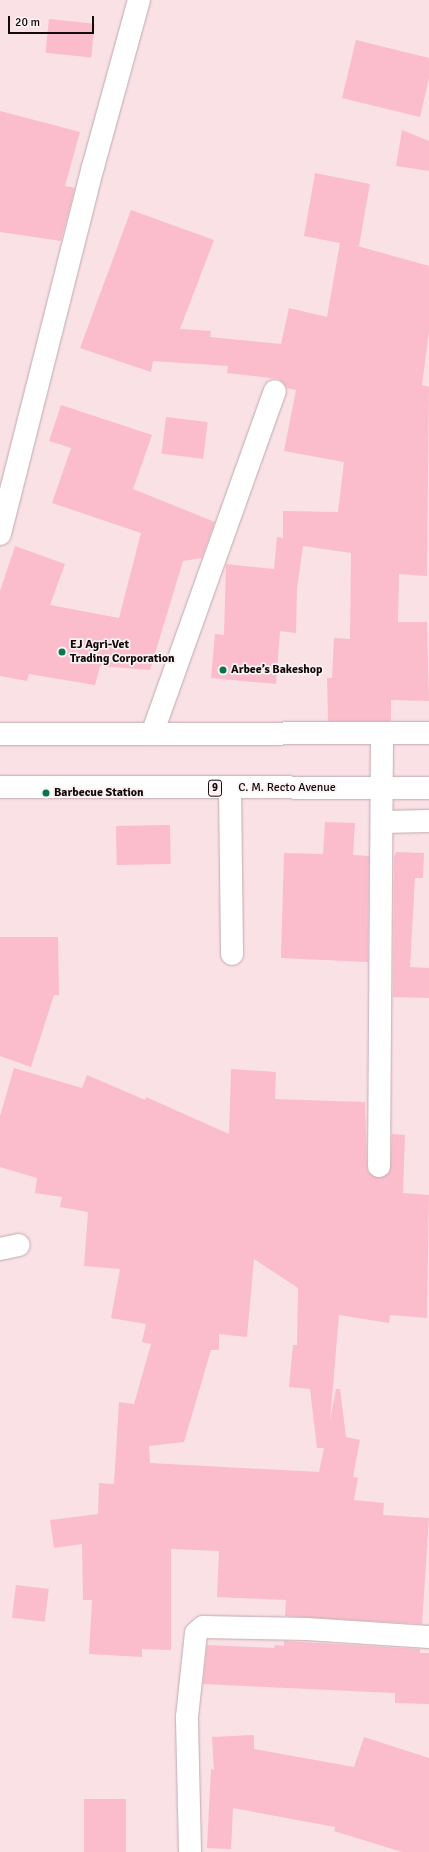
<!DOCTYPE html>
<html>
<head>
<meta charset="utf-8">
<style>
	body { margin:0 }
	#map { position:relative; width:429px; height:1852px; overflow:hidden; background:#f9e1e5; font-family:Signika,sans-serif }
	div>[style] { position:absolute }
	.building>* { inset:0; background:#fbbdcb; transform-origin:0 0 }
	.roads { filter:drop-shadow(0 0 1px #c1a9ae) drop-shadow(0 0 1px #c1a9ae) }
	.minor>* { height:22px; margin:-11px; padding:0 11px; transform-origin:11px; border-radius:11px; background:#fff }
	.highway>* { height:22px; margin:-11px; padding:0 11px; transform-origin:11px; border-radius:11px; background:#fff }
	.dots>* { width:11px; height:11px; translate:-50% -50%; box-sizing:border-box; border:2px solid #fcf2f4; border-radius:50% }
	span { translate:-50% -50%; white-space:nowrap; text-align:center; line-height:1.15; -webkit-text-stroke:3.5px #fcf2f4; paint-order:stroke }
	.shield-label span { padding:1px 3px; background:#fcf2f4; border:1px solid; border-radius:3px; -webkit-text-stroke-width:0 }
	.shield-label { font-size:11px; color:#120a0c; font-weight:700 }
	.poi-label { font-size:12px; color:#120a0c; font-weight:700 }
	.left { translate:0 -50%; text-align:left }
	.street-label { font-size:12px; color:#120a0c }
	.scale { position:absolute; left:8px; top:16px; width:86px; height:18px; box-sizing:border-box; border:2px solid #120a0c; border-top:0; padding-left:5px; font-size:12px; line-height:14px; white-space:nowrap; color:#120a0c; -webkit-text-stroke:3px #fcf2f4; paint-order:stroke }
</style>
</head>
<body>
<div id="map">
	<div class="building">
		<div style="left:49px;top:19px;width:46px;height:34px;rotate:6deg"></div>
		<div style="clip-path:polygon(356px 40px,429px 58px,429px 78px,420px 117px,342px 98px)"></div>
		<div style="clip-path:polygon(0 111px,80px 132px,65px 186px,75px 188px,61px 241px,0 232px)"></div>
		<div style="clip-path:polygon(402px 130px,429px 141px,429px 171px,396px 166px)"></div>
		<div style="clip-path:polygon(315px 173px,370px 184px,359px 246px,354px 245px,429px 266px,429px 331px,422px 385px,429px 387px,427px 576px,399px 574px,398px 622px,427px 622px,429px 701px,391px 700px,391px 721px,328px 721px,327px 678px,332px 678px,334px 638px,350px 639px,351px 553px,303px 546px,297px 589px,296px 633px,280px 631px,276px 684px,211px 678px,215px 634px,224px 635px,226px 564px,274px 569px,277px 537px,283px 538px,283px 511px,338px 512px,344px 462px,284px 451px,296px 390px,287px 388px,279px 379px,227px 373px,228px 366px,153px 361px,151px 372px,80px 348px,131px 210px,214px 240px,180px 329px,211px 331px,210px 337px,281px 344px,289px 308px,327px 317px,340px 243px,304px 236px)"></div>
		<div style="clip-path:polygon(61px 405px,152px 435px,133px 489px,215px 522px,202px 558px,183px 561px,150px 670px,100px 666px,95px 685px,29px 674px,27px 681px,0 676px,0 591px,15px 546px,65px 564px,50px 605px,119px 618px,141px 533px,52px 503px,71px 448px,49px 441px)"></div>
		<div style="left:166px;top:417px;width:42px;height:37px;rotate:7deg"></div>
		<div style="clip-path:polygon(325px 822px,355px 823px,353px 855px,369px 856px,368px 962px,281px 958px,284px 853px,323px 854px)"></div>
		<div style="left:170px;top:825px;width:39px;height:54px;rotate:89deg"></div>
		<div style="clip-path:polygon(396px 852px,424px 853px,423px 878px,415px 878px,410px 967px,429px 968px,429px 998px,393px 997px,394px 857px)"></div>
		<div style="clip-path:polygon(0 937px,58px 937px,59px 995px,54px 995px,31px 1067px,0 1056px)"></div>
		<div style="clip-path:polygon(evenodd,14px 1068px,82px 1088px,87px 1075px,145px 1100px,146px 1097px,229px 1134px,231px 1069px,276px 1072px,275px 1099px,365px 1102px,367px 1166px,368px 1172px,379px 1178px,390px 1172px,392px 1134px,405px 1135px,403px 1193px,429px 1195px,427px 1318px,390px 1315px,389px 1323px,339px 1315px,330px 1421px,336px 1389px,340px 1389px,346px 1437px,360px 1440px,353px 1477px,358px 1478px,354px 1500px,384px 1503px,383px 1515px,429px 1518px,422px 1624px,285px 1616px,286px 1600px,217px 1597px,219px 1551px,171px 1549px,171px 1650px,142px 1649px,142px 1657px,89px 1654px,92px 1600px,83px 1600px,82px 1544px,54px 1548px,50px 1520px,98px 1514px,99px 1483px,114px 1484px,119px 1402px,134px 1404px,151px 1344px,142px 1342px,146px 1324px,111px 1318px,120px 1269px,84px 1266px,88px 1212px,60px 1207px,62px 1197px,35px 1193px,37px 1178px,0 1167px,0 1116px,14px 1068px,254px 1259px,298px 1288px,297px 1345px,293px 1345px,289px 1387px,310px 1389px,317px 1448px,324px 1448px,319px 1472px,150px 1463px,149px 1446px,184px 1442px,211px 1350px,219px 1350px,219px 1334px,247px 1337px,254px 1259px)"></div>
		<div style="left:16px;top:1585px;width:33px;height:33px;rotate:7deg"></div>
		<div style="clip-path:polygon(284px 1641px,420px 1649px,420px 1653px,429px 1653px,429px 1704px,395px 1703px,395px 1693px,203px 1684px,207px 1645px,274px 1648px,275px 1645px,284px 1646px)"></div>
		<div style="clip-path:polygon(254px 1735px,254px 1749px,354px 1767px,364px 1737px,429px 1758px,429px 1852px,402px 1852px,334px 1831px,335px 1827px,233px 1808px,231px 1849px,207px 1848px,211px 1769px,214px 1770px,212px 1737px)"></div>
		<div style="left:126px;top:1799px;width:53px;height:42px;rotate:90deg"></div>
	</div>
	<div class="roads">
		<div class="minor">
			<div style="left:0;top:534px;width:379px;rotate:-75.8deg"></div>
			<div style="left:93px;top:167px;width:173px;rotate:-74.6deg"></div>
			<div style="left:152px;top:734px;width:364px;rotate:-70.3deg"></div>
			<div style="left:230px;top:788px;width:166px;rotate:89.3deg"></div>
			<div style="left:382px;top:822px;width:47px;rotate:-1.2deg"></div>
			<div style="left:379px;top:1166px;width:432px;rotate:-89.6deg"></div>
			<div style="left:0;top:1249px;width:19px;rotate:-12deg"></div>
			<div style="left:190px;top:1852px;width:135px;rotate:-91.3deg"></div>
			<div style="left:187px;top:1717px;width:84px;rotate:-83.9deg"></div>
			<div style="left:196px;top:1633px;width:9px;rotate:-41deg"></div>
			<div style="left:203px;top:1627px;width:104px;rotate:1.1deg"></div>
			<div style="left:307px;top:1629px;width:122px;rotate:3.8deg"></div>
		</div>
		<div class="highway">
			<div style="left:0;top:734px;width:429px;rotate:-0.1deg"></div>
			<div style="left:0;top:787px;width:429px;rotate:0.1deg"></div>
		</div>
	</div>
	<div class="dots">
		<div style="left:62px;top:652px;background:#07754f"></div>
		<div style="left:223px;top:670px;background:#07754f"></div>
		<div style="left:46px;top:793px;background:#07754f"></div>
	</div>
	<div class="shield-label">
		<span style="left:215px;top:788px">9</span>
	</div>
	<div class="poi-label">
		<span class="left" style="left:70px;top:652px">EJ Agri-Vet<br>Trading Corporation</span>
		<span class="left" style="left:231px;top:670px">Arbee’s Bakeshop</span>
		<span class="left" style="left:54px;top:793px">Barbecue Station</span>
	</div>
	<div class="street-label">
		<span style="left:287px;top:788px">C. M. Recto Avenue</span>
	</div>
	<div class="scale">20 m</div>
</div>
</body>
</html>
